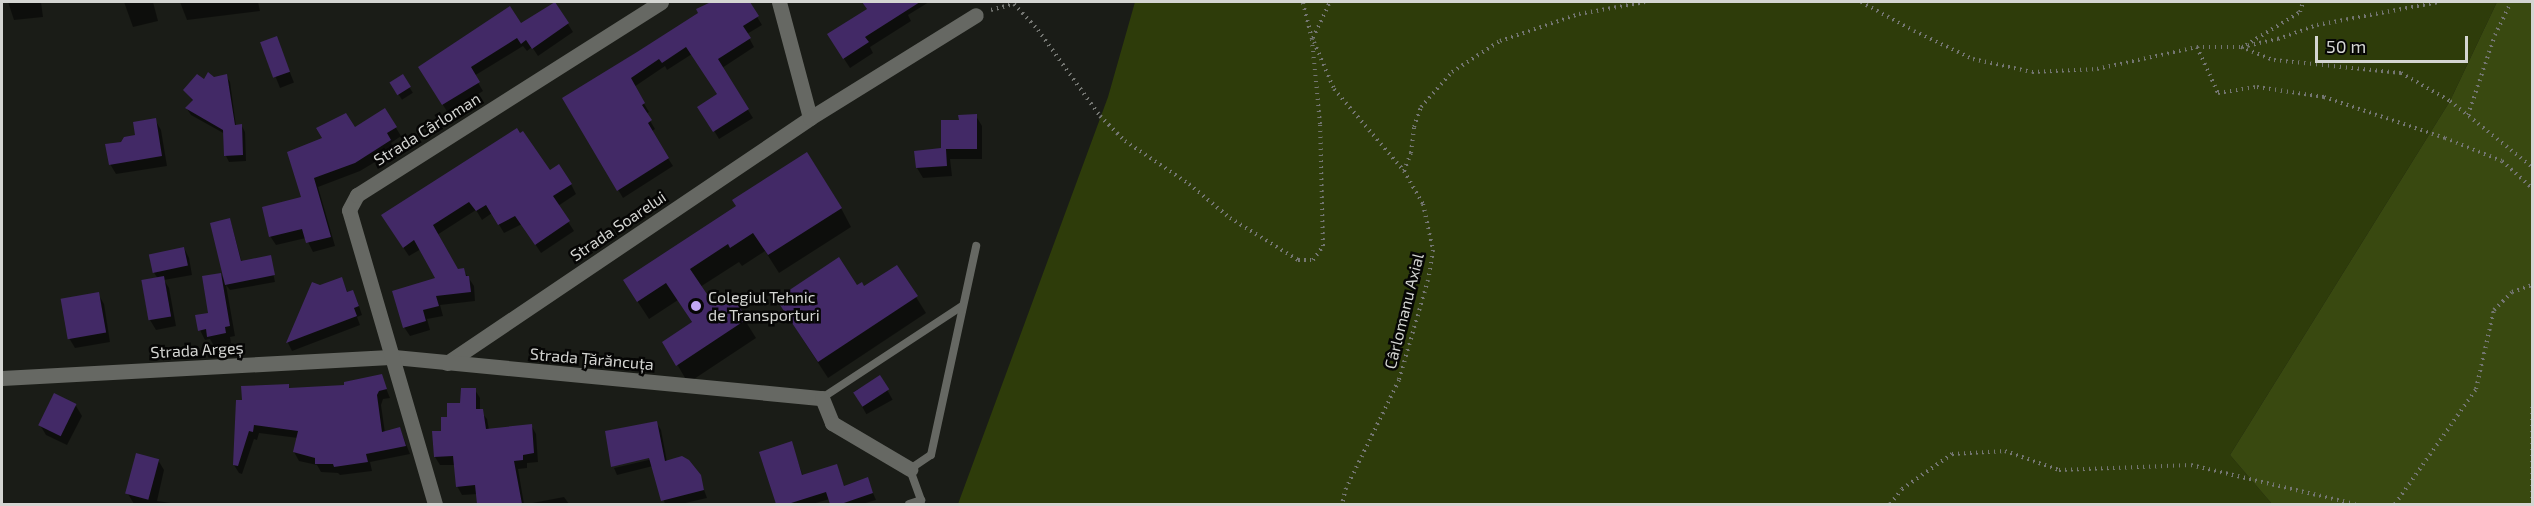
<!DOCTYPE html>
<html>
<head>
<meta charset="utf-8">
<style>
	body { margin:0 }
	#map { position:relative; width:2534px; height:506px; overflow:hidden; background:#1a1c17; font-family:"Exo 2",sans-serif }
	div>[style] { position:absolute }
	.green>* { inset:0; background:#2e3c0a }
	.forest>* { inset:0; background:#394910 }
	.shadow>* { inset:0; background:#0007; transform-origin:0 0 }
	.building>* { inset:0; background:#422966; transform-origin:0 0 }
	.path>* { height:4px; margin-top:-2px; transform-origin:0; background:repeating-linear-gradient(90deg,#747672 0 1.5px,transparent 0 6px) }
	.lane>* { height:8px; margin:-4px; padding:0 4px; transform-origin:4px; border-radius:4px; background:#666863 }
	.street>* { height:15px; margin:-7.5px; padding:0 7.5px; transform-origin:7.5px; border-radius:7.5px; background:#666863 }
	.dots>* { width:16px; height:16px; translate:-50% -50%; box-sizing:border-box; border:3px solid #060605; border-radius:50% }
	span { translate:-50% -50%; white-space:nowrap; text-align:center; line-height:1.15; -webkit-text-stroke:5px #060605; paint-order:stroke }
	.street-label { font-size:16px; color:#d4d5d2 }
	.poi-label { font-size:16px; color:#d4d5d2 }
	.left { translate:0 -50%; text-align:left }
	.frame { position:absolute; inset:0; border:3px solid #d4d5d2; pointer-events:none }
	.scale { position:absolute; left:2315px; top:36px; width:153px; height:27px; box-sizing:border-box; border:3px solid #d4d5d2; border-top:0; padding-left:8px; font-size:18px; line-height:21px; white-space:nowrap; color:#d4d5d2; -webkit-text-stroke:4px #060605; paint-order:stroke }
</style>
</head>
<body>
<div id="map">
	<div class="green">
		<div style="clip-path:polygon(1135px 2px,2497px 2px,2450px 101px,2230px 455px,2272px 504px,958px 504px,1108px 97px)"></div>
	</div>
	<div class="forest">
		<div style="clip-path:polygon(2497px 2px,2532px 2px,2532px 504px,2272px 504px,2230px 455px,2450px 101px)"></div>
	</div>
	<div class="shadow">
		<div style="clip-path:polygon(8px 2px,41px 2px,43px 17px,14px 20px)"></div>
		<div style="clip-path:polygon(124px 2px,153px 2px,158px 21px,133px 27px)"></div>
		<div style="clip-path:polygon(180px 2px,258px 2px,260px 11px,187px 20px)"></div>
		<div style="clip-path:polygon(714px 2px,748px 2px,762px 25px,747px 34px,754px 47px,722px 68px,753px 118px,719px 139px,700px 107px,719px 95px,692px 54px,667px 70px,665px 66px,634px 87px,649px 112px,646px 114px,655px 129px,651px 132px,673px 166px,623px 198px,564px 98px,700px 13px,698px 10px)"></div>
		<div style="clip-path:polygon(863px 2px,929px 2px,908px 15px,911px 21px,870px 47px,873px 53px,850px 68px,835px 45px,868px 10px)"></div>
		<div style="clip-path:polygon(568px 24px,573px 32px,538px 56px,532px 47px,527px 51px,523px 46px,474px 76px,483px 91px,448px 113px,420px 68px,520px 26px)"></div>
		<div style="left:276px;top:38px;width:48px;height:15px;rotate:68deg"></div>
		<div style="clip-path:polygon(226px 76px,230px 82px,236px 126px,242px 126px,245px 132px,246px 161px,229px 162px,226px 156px,225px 134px,191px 115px,187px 109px,193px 101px,185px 91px,204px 81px)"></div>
		<div style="left:402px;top:76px;width:20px;height:13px;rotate:57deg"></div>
		<div style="clip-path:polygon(385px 110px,401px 136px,391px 143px,395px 150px,360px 171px,318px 187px,335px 246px,313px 252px,306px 238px,276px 245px,270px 236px,303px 198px,289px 153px,354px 129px)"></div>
		<div style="clip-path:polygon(976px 116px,982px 126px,982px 159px,950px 159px,952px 176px,923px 178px,917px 168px,916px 152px,942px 150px,960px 121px)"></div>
		<div style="clip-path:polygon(155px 120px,161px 130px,167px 166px,116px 174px,110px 164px,122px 143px,137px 137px)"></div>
		<div style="clip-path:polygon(549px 172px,571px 184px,576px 194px,558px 206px,574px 231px,541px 253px,522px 224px,504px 233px,492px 213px,482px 220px,476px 210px,437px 235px,457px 271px,463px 270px,468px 277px,474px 286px,475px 301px,440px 305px,443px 316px,427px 319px,430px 330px,410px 336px,404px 327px,437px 278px,421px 249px,409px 256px,388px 225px)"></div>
		<div style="clip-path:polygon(738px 206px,841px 208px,851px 227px,779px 273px,765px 251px,742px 266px,739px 262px,700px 287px,715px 308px,731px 298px,756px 338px,688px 383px,664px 342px,693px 324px,678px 300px,649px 319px,636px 299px)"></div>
		<div style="clip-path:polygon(230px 219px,242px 263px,270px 257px,275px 282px,230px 290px,226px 285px,235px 336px,230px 337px,231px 343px,214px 346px,210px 339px,205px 340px,200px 330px,210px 314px,221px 274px,225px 282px)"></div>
		<div style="clip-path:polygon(184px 248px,189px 258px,192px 275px,164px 280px,169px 288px,176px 326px,156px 330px,150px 320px,158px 279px,153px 271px)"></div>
		<div style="clip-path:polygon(342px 279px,348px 293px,352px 292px,357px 300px,362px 315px,357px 317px,360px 325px,292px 351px,288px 343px,312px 284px,320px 287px)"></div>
		<div style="clip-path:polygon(857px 287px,916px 297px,926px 313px,828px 378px,787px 315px)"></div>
		<div style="clip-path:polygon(98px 294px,104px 304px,110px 342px,75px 348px,69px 338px,63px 300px)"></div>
		<div style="clip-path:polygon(381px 376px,390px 398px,383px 399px,381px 405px,385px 433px,400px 429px,410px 454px,370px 462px,372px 471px,340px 475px,338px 473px,321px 472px,317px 465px,299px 461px,294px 452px,298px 438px,259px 433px,257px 440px,254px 439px,242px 474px,239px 473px,234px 465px,238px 402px,288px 385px,290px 389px,346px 387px)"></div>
		<div style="left:880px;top:377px;width:26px;height:30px;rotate:61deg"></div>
		<div style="clip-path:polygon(475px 390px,480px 398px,480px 411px,487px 419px,489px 430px,531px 425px,536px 434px,538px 462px,527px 463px,527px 468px,518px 469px,524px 504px,479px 504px,478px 494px,462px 495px,457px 486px,455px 465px,440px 465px,435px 457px,434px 432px,442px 432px,449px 418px)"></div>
		<div style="clip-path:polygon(76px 406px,82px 416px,67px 445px,46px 435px,40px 425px)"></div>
		<div style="clip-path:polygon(656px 422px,661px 430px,667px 462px,699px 476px,707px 498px,681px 504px,665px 504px,653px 466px,617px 475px,614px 468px,657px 458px,656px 455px,613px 465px,613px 468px,607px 433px)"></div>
		<div style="clip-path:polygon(791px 443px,803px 476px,836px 465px,845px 488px,867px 479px,876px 500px,862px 504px,832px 504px,830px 499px,812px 504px,778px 504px,761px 453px)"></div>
		<div style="clip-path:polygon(158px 460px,164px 470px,157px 501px,178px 504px,134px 504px,128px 494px)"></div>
		<div style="clip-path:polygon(564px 497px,569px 504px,527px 504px)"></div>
	</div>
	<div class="building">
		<div style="clip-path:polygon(555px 2px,569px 23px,532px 49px,526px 40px,521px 44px,517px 38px,471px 67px,480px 82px,442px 105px,418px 67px,510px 6px,521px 23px)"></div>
		<div style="clip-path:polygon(711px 2px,750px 2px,759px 16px,743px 26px,751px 38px,718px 59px,749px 109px,713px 132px,697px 107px,717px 94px,686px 47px,662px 63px,659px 59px,631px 78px,645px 103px,642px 105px,652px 120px,648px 123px,669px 158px,617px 191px,562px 98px,637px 52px,698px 13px,696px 9px)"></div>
		<div style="clip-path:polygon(862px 2px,920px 2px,865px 37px,869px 42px,843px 59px,827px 34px,867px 9px)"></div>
		<div style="left:277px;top:36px;width:38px;height:18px;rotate:70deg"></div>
		<div style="clip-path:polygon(208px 72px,214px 77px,227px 74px,235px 125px,242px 124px,243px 155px,224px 156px,223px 130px,185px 108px,193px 100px,183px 90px,197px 74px,204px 79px)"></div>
		<div style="left:403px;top:74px;width:15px;height:16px;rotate:58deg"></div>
		<div style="clip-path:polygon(385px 108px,397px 127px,387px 133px,391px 140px,355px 163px,314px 178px,331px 237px,306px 243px,302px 229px,269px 237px,262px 207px,301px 197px,287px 152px,322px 138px,316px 128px,346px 113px,355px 127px)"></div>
		<div style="clip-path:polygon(977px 114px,977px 149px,946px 149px,947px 166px,916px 168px,914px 151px,941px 148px,941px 120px,959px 120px,958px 115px)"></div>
		<div style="clip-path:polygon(156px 118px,162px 156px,109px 165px,105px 144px,121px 142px,124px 137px,135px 135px,133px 122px)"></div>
		<div style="clip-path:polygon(517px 128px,520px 133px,523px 131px,550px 170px,559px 164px,572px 184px,553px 196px,570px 221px,535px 245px,515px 216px,498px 225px,486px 205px,476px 211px,469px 202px,433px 225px,458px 269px,464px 268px,466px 276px,469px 276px,471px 292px,436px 296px,439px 306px,423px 310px,426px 321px,403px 328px,392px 291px,435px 278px,414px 240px,403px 248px,381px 215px)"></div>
		<div style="clip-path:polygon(807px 152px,842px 208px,768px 255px,753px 233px,730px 248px,728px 244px,690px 269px,715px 306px,732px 295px,747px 319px,676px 366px,662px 342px,692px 322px,666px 283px,637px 302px,623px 280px,736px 206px,732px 200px)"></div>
		<div style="clip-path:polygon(230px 218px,241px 261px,271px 255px,275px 275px,225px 285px,210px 223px)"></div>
		<div style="left:184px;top:247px;width:19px;height:36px;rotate:78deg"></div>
		<div style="clip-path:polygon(839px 257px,857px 285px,862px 282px,864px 286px,897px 265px,918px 296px,818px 362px,776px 299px)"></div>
		<div style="clip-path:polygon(221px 273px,230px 326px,225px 327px,226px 333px,207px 337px,206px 329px,198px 331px,195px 315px,208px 313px,202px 276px)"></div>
		<div style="left:164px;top:276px;width:41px;height:23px;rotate:80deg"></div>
		<div style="clip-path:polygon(342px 277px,347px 292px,353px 290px,359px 306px,354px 308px,357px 316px,286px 343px,312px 282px,320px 285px)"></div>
		<div style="left:99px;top:292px;width:41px;height:39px;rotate:80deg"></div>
		<div style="clip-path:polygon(382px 374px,387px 389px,379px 391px,377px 395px,382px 432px,400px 427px,406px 446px,366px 454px,368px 462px,334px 467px,333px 464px,315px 464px,315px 458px,293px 452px,298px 431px,254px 425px,253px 432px,249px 431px,238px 466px,233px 465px,236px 400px,242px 400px,241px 386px,289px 384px,289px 388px,344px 385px,344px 382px)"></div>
		<div style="left:880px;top:375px;width:17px;height:32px;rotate:57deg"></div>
		<div style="clip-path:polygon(461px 388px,476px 388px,476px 409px,483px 409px,486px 429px,532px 424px,534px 453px,523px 455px,523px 460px,514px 461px,522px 504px,477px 504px,475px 485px,456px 487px,453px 456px,434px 457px,432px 431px,441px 431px,441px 417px,447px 417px,447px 403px,460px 403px)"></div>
		<div style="left:54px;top:393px;width:25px;height:36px;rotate:26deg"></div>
		<div style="clip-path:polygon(657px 421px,665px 461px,682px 456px,689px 460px,701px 475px,704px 490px,661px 501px,649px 458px,611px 467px,605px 431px)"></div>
		<div style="clip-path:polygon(792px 441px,802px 475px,837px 464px,844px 486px,868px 477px,873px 493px,841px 504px,830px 504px,826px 492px,788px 504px,776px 504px,759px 452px)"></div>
		<div style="left:136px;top:453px;width:24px;height:42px;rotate:15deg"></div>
	</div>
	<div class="path">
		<div style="left:1861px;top:2px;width:60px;rotate:28.7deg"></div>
		<div style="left:1914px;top:31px;width:65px;rotate:25.4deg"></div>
		<div style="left:1973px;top:59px;width:60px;rotate:12.4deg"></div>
		<div style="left:2032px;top:72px;width:65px;rotate:-2.6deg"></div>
		<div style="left:2097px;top:69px;width:102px;rotate:-12.4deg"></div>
		<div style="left:2197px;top:47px;width:44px"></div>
		<div style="left:2241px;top:47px;width:35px;rotate:22deg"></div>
		<div style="left:2274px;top:60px;width:128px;rotate:5.8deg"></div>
		<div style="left:2401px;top:73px;width:56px;rotate:29.7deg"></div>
		<div style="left:2450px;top:101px;width:105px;rotate:38.8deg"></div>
		<div style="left:991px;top:10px;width:24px;rotate:-15deg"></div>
		<div style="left:1014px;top:4px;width:35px;rotate:47deg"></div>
		<div style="left:1038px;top:30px;width:106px;rotate:54.2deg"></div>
		<div style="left:1100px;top:116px;width:35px;rotate:45deg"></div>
		<div style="left:1125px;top:141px;width:77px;rotate:33.9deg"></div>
		<div style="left:1189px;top:184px;width:53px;rotate:39.7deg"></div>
		<div style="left:1230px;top:218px;width:80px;rotate:31.7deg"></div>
		<div style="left:1298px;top:260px;width:15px"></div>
		<div style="left:1313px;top:260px;width:17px;rotate:-54deg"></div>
		<div style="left:1323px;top:246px;width:122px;rotate:-91.4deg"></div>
		<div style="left:1320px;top:124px;width:85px;rotate:-95.4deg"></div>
		<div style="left:1312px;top:39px;width:38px;rotate:-104deg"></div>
		<div style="left:1313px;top:38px;width:40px;rotate:-65deg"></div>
		<div style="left:1314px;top:42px;width:51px;rotate:66.9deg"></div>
		<div style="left:1334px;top:89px;width:108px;rotate:49.5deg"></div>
		<div style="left:1404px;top:171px;width:38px;rotate:60deg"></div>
		<div style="left:1423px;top:204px;width:47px;rotate:77.7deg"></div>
		<div style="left:1433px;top:250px;width:30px;rotate:99deg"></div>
		<div style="left:1428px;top:280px;width:104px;rotate:106.2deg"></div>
		<div style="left:1399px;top:380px;width:120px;rotate:116.1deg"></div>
		<div style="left:1346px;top:488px;width:16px;rotate:104deg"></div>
		<div style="left:2246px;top:45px;width:63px;rotate:-31.4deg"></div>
		<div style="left:2300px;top:12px;width:10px;rotate:-73deg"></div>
		<div style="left:2197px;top:47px;width:51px;rotate:65.5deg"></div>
		<div style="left:2218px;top:93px;width:39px;rotate:-9deg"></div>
		<div style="left:2257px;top:87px;width:68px;rotate:8.5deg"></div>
		<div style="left:2324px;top:97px;width:128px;rotate:18.7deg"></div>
		<div style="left:2445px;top:138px;width:61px;rotate:22deg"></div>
		<div style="left:2502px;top:161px;width:40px;rotate:42deg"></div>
		<div style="left:2242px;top:47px;width:37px;rotate:-13deg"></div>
		<div style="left:2278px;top:39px;width:41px;rotate:-19.7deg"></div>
		<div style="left:2317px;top:25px;width:124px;rotate:-10.7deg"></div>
		<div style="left:2468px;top:115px;width:84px;rotate:-71.4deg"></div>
		<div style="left:2495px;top:35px;width:37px;rotate:-64deg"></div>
		<div style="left:1404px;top:171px;width:19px;rotate:-69deg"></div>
		<div style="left:1411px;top:153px;width:26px;rotate:-83deg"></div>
		<div style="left:1414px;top:127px;width:21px;rotate:-71deg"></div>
		<div style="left:1421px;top:107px;width:47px;rotate:-48.5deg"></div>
		<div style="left:1452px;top:72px;width:57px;rotate:-32.9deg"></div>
		<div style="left:1500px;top:41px;width:83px;rotate:-18.9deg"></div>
		<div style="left:1579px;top:14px;width:67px;rotate:-10.3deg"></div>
		<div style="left:1890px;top:504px;width:19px;rotate:-51deg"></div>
		<div style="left:1902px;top:489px;width:61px;rotate:-35deg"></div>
		<div style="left:1952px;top:454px;width:53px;rotate:-3.2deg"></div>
		<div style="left:2005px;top:451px;width:57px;rotate:19.4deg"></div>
		<div style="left:2059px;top:470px;width:132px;rotate:-2.2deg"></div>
		<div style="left:2191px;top:465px;width:169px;rotate:13.4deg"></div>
		<div style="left:2395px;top:504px;width:141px;rotate:-54.8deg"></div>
		<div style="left:2476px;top:389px;width:81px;rotate:-77.2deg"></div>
		<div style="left:2494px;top:310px;width:25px;rotate:-45deg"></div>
		<div style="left:2512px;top:292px;width:21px;rotate:-19deg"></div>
		<div style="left:2532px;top:504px;width:97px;rotate:-90deg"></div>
	</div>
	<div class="lane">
		<div style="left:822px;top:398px;width:168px;rotate:-33.3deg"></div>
		<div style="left:909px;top:504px;width:13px;rotate:-18deg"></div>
		<div style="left:921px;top:500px;width:33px;rotate:-110deg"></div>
		<div style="left:910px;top:469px;width:25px;rotate:-34deg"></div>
		<div style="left:931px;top:455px;width:214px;rotate:-77.8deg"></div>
	</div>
	<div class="street">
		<div style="left:779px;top:2px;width:120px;rotate:75deg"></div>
		<div style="left:447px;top:363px;width:438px;rotate:-34deg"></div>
		<div style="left:810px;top:118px;width:195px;rotate:-31.8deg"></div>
		<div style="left:2px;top:378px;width:393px;rotate:-3.1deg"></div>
		<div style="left:394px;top:357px;width:430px;rotate:5.5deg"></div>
		<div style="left:822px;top:398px;width:27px;rotate:68deg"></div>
		<div style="left:832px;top:423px;width:91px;rotate:30.5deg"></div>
		<div style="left:435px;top:504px;width:306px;rotate:-106.3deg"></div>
		<div style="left:349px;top:210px;width:17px;rotate:-62deg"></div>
		<div style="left:357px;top:195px;width:360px;rotate:-32.4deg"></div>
	</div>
	<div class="dots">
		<div style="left:696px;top:306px;background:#c2a8f3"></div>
	</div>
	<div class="street-label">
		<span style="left:427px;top:129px;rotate:-32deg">Strada Cârloman</span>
		<span style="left:618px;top:226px;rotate:-34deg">Strada Soarelui</span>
		<span style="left:1404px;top:311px;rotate:-76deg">Cârlomanu Axial</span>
		<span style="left:197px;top:350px;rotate:-3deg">Strada Argeș</span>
		<span style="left:592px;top:359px;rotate:5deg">Strada Țărăncuța</span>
	</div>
	<div class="poi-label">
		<span class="left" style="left:708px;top:306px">Colegiul Tehnic<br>de Transporturi</span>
	</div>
	<div class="frame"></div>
	<div class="scale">50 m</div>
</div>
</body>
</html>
